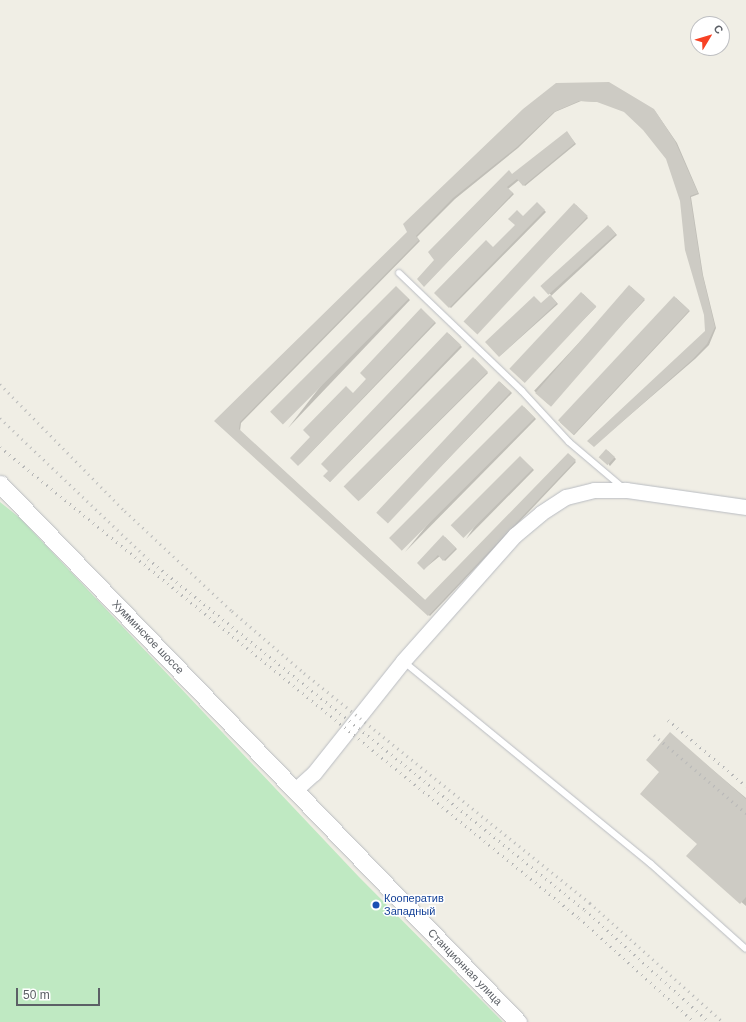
<!DOCTYPE html>
<html>
<head>
<meta charset="utf-8">
<style>
	body { margin:0 }
	#map { position:relative; width:746px; height:1022px; overflow:hidden; background:#f0eee5; font-family:Arial,sans-serif }
	div>[style] { position:absolute }
	.green>* { inset:0; background:#bfe9c2 }
	.shadow>* { inset:0; background:#0003; transform-origin:0 0 }
	.building>* { inset:0; background:#cdcbc4; transform-origin:0 0 }
	.roads { filter:drop-shadow(0 0 1px #b9bcc2) drop-shadow(0 0 1px #b9bcc2) }
	.service>* { height:6px; margin:-3px; padding:0 3px; transform-origin:3px; border-radius:3px; background:#fff }
	.tertiary>* { height:15px; margin:-7.5px; padding:0 7.5px; transform-origin:7.5px; border-radius:7.5px; background:#fff }
	.secondary>* { height:17px; margin:-8.5px; padding:0 8.5px; transform-origin:8.5px; border-radius:8.5px; background:#fff }
	.rail>* { height:3px; margin-top:-1.5px; transform-origin:0; background:repeating-linear-gradient(90deg,#b6b7b7 0 1px,transparent 0 6px) }
	.dots>* { width:11px; height:11px; translate:-50% -50%; box-sizing:border-box; border:2px solid #fff; border-radius:50% }
	span { translate:-50% -50%; white-space:nowrap; text-align:center; line-height:1.15; -webkit-text-stroke:3px #fff; paint-order:stroke }
	.street-label { font-size:11px; color:#5c6066 }
	.transit-label { font-size:11px; color:#164399 }
	.left { translate:0 -50%; text-align:left }
	.north { position:absolute; left:690px; top:16px; width:40px; height:40px; box-sizing:border-box; background:#fff; border:1px solid #bebfc2; border-radius:50%; rotate:52deg; font-size:11px; font-weight:700; line-height:16px; text-align:center; color:#5c6066 }
	.north::after { content:''; display:block; margin:auto; width:14px; height:18px; background:#f74124; clip-path:polygon(50% 0,100% 100%,50% 72%,0 100%) }
	.scale { position:absolute; left:16px; top:988px; width:84px; height:18px; box-sizing:border-box; border:2px solid #5c6066; border-top:0; padding-left:5px; font-size:12px; line-height:14px; white-space:nowrap; color:#5c6066; -webkit-text-stroke:3px #fff; paint-order:stroke }
</style>
</head>
<body>
<div id="map">
	<div class="green">
		<div style="clip-path:polygon(0 502px,20px 518px,359px 877px,503px 1022px,0 1022px)"></div>
	</div>
	<div class="shadow">
		<div style="clip-path:polygon(609px 83px,655px 111px,677px 143px,699px 194px,691px 197px,703px 275px,716px 328px,709px 345px,695px 359px,594px 446px,706px 332px,705px 315px,681px 201px,667px 159px,644px 130px,626px 112px,600px 102px,581px 101px,555px 112px,518px 148px,455px 199px,417px 237px,420px 241px,241px 423px,240px 431px,426px 601px,569px 455px,576px 462px,430px 616px,215px 421px,408px 232px,524px 110px)"></div>
		<div style="clip-path:polygon(568px 134px,576px 144px,525px 186px,519px 180px,508px 189px,514px 194px,424px 286px,513px 175px)"></div>
		<div style="clip-path:polygon(538px 204px,546px 212px,451px 308px,435px 293px,494px 248px)"></div>
		<div style="clip-path:polygon(576px 205px,588px 218px,475px 331px)"></div>
		<div style="clip-path:polygon(610px 227px,617px 235px,551px 296px,558px 304px,500px 356px,551px 295px,544px 287px)"></div>
		<div style="left:631px;top:287px;width:19px;height:142px;rotate:43deg"></div>
		<div style="clip-path:polygon(397px 288px,410px 300px,288px 428px)"></div>
		<div style="clip-path:polygon(583px 294px,596px 307px,523px 381px)"></div>
		<div style="left:676px;top:298px;width:19px;height:170px;rotate:43deg"></div>
		<div style="clip-path:polygon(423px 311px,436px 323px,299px 465px,354px 394px)"></div>
		<div style="clip-path:polygon(449px 334px,462px 347px,330px 482px,325px 476px)"></div>
		<div style="clip-path:polygon(475px 359px,488px 373px,359px 501px)"></div>
		<div style="clip-path:polygon(500px 382px,512px 393px,387px 522px)"></div>
		<div style="clip-path:polygon(524px 407px,536px 419px,405px 552px)"></div>
		<div style="clip-path:polygon(608px 451px,616px 459px,610px 466px,609px 465px)"></div>
		<div style="clip-path:polygon(521px 458px,534px 470px,466px 539px)"></div>
		<div style="clip-path:polygon(445px 537px,457px 549px,445px 561px,440px 556px,424px 569px)"></div>
		<div style="clip-path:polygon(670px 734px,746px 798px,746px 906px,688px 856px,699px 844px,660px 772px)"></div>
	</div>
	<div class="building">
		<div style="clip-path:polygon(609px 82px,654px 109px,675px 141px,698px 193px,690px 196px,702px 273px,715px 327px,707px 344px,693px 359px,594px 447px,587px 441px,705px 331px,704px 315px,685px 250px,680px 201px,666px 159px,643px 130px,624px 112px,597px 102px,579px 101px,554px 112px,517px 147px,453px 198px,416px 236px,419px 240px,240px 422px,239px 429px,425px 600px,568px 453px,576px 460px,428px 616px,214px 421px,407px 232px,403px 224px,523px 109px,556px 83px)"></div>
		<div style="clip-path:polygon(567px 131px,575px 143px,523px 186px,517px 179px,507px 187px,513px 193px,424px 287px,417px 279px,434px 260px,428px 252px,509px 170px,512px 174px)"></div>
		<div style="clip-path:polygon(537px 202px,545px 210px,449px 308px,434px 293px,486px 240px,493px 247px,515px 225px,508px 219px,517px 210px,523px 216px)"></div>
		<div style="left:574px;top:203px;width:19px;height:162px;rotate:43deg"></div>
		<div style="left:608px;top:225px;width:12px;height:91px;rotate:48deg"></div>
		<div style="left:629px;top:285px;width:21px;height:143px;rotate:41deg"></div>
		<div style="left:396px;top:286px;width:18px;height:178px;rotate:45deg"></div>
		<div style="left:581px;top:292px;width:21px;height:105px;rotate:43deg"></div>
		<div style="clip-path:polygon(550px 295px,557px 303px,499px 357px,485px 342px,534px 296px,541px 303px)"></div>
		<div style="left:674px;top:296px;width:21px;height:170px;rotate:43deg"></div>
		<div style="clip-path:polygon(421px 308px,435px 322px,298px 466px,290px 458px,310px 437px,303px 430px,346px 386px,353px 393px,366px 379px,360px 373px)"></div>
		<div style="clip-path:polygon(447px 332px,461px 345px,330px 482px,323px 476px,328px 471px,321px 464px)"></div>
		<div style="left:473px;top:357px;width:21px;height:183px;rotate:45deg"></div>
		<div style="left:499px;top:381px;width:16px;height:180px;rotate:43deg"></div>
		<div style="left:522px;top:405px;width:18px;height:188px;rotate:45deg"></div>
		<div style="left:606px;top:449px;width:12px;height:11px;rotate:42deg"></div>
		<div style="left:520px;top:456px;width:18px;height:98px;rotate:45deg"></div>
		<div style="clip-path:polygon(443px 535px,456px 548px,443px 561px,438px 555px,424px 570px,417px 563px)"></div>
		<div style="clip-path:polygon(670px 732px,746px 799px,746px 897px,740px 904px,686px 856px,697px 844px,640px 794px,659px 772px,646px 760px)"></div>
	</div>
	<div class="roads">
		<div class="service">
			<div style="left:399px;top:273px;width:170px;rotate:43.8deg"></div>
			<div style="left:522px;top:391px;width:69px;rotate:47.3deg"></div>
			<div style="left:569px;top:442px;width:70px;rotate:40.3deg"></div>
			<div style="left:403px;top:661px;width:320px;rotate:39.3deg"></div>
			<div style="left:651px;top:864px;width:127px;rotate:41.8deg"></div>
		</div>
		<div class="tertiary">
			<div style="left:295px;top:790px;width:25px;rotate:-42deg"></div>
			<div style="left:314px;top:773px;width:143px;rotate:-51.5deg"></div>
			<div style="left:403px;top:661px;width:169px;rotate:-48.4deg"></div>
			<div style="left:515px;top:535px;width:34px;rotate:-40deg"></div>
			<div style="left:541px;top:513px;width:30px;rotate:-33deg"></div>
			<div style="left:566px;top:497px;width:29px;rotate:-14deg"></div>
			<div style="left:594px;top:490px;width:32px"></div>
			<div style="left:626px;top:490px;width:121px;rotate:8.1deg"></div>
		</div>
		<div class="secondary">
			<div style="left:0;top:484px;width:747px;rotate:46.09deg"></div>
		</div>
	</div>
	<div class="rail">
		<div style="left:0;top:384px;width:178px;rotate:45.5deg"></div>
		<div style="left:125px;top:511px;width:146px;rotate:43.1deg"></div>
		<div style="left:232px;top:611px;width:95px;rotate:40.7deg"></div>
		<div style="left:304px;top:673px;width:367px;rotate:38.8deg"></div>
		<div style="left:590px;top:903px;width:178px;rotate:41.8deg"></div>
		<div style="left:0;top:418px;width:204px;rotate:43.6deg"></div>
		<div style="left:148px;top:559px;width:561px;rotate:38.77deg"></div>
		<div style="left:585px;top:910px;width:167px;rotate:42.1deg"></div>
		<div style="left:0;top:447px;width:746px;rotate:39.13deg"></div>
		<div style="left:579px;top:918px;width:155px;rotate:42.1deg"></div>
		<div style="left:668px;top:720px;width:102px;rotate:40.2deg"></div>
		<div style="left:654px;top:735px;width:121px;rotate:40.3deg"></div>
	</div>
	<div class="dots">
		<div style="left:376px;top:905px;background:#1a4fb4"></div>
	</div>
	<div class="street-label">
		<span style="left:148px;top:637px;rotate:46deg">Хумминское шоссе</span>
		<span style="left:465px;top:967px;rotate:46deg">Станционная улица</span>
	</div>
	<div class="transit-label">
		<span class="left" style="left:384px;top:905px">Кооператив<br>Западный</span>
	</div>
	<div class="north">С</div>
	<div class="scale">50 m</div>
</div>
</body>
</html>
